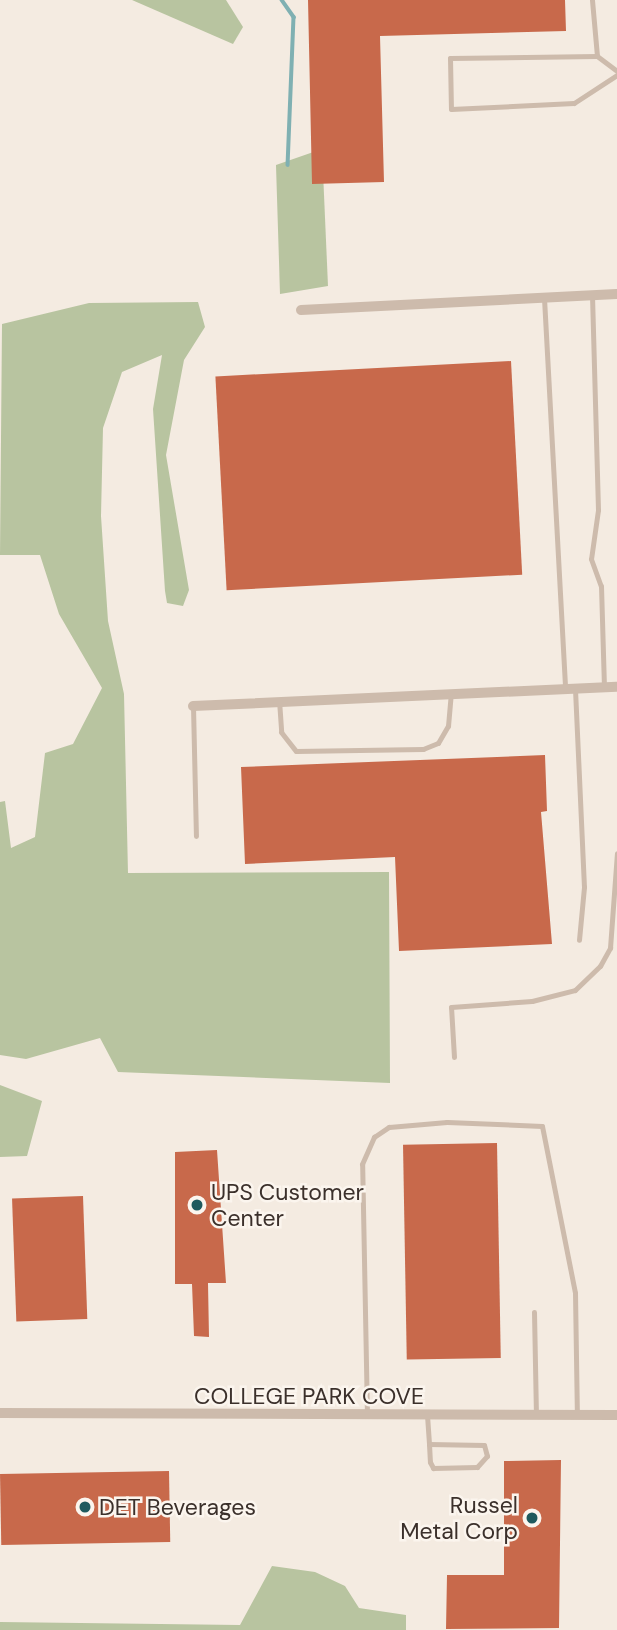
<!DOCTYPE html>
<html>
<head>
<meta charset="utf-8">
<style>
	body { margin:0 }
	#map { position:relative; width:617px; height:1630px; overflow:hidden; background:#f4ebe1; font-family:"DM Sans",sans-serif }
	div>[style] { position:absolute }
	.green>* { inset:0; background:#b8c4a0 }
	.stream>* { height:3.5px; margin:-1.75px; padding:0 1.75px; transform-origin:1.75px; border-radius:1.75px; background:#7fb0b2 }
	.building>* { inset:0; background:#c8694b; transform-origin:0 0 }
	.lane>* { height:5px; margin:-2.5px; padding:0 2.5px; transform-origin:2.5px; border-radius:2.5px; background:#cdbbac }
	.street>* { height:10px; margin:-5px; padding:0 5px; transform-origin:5px; border-radius:5px; background:#cdbbac }
	.dots>* { width:19px; height:19px; translate:-50% -50%; box-sizing:border-box; border:4px solid #fbf5ee; border-radius:50% }
	span { translate:-50% -50%; white-space:nowrap; text-align:center; line-height:1.15; -webkit-text-stroke:5px #fbf5ee; paint-order:stroke }
	.poi-label { font-size:23px; color:#3b302b }
	.left { translate:0 -50%; text-align:left }
	.right { translate:-100% -50%; text-align:right }
	.street-label { font-size:23px; color:#3b302b }
</style>
</head>
<body>
<div id="map">
	<div class="green">
		<div style="clip-path:polygon(132px 0,226px 0,243px 27px,233px 44px)"></div>
		<div style="clip-path:polygon(322px 149px,328px 286px,280px 294px,276px 165px)"></div>
		<div style="clip-path:polygon(198px 302px,205px 327px,184px 360px,166px 455px,189px 590px,183px 606px,167px 603px,165px 591px,153px 409px,162px 355px,122px 372px,103px 428px,101px 516px,108px 621px,124px 694px,128px 873px,389px 872px,390px 1083px,118px 1072px,100px 1038px,26px 1059px,0 1055px,0 802px,5px 801px,11px 848px,35px 837px,45px 753px,73px 744px,102px 688px,59px 614px,40px 555px,0 555px,2px 324px,89px 303px)"></div>
		<div style="clip-path:polygon(0 1085px,42px 1101px,27px 1156px,0 1157px)"></div>
		<div style="clip-path:polygon(272px 1566px,315px 1572px,345px 1586px,359px 1608px,406px 1615px,406px 1630px,0 1630px,0 1622px,240px 1625px)"></div>
	</div>
	<div class="stream">
		<div style="left:282px;top:0;width:21px;rotate:55deg"></div>
		<div style="left:294px;top:17px;width:148px;rotate:92.3deg"></div>
	</div>
	<div class="building">
		<div style="clip-path:polygon(308px 0,565px 0,566px 31px,380px 36px,384px 182px,312px 184px)"></div>
		<div style="left:511px;top:361px;width:214px;height:296px;rotate:87deg"></div>
		<div style="clip-path:polygon(545px 755px,547px 811px,541px 812px,552px 944px,399px 951px,395px 857px,245px 864px,241px 767px)"></div>
		<div style="left:497px;top:1143px;width:215px;height:94px;rotate:89deg"></div>
		<div style="clip-path:polygon(217px 1150px,226px 1283px,208px 1283px,209px 1337px,194px 1336px,192px 1284px,175px 1284px,175px 1152px)"></div>
		<div style="left:83px;top:1196px;width:123px;height:71px;rotate:88deg"></div>
		<div style="clip-path:polygon(561px 1460px,559px 1628px,446px 1629px,447px 1575px,504px 1575px,504px 1461px)"></div>
		<div style="left:169px;top:1471px;width:71px;height:169px;rotate:89deg"></div>
	</div>
	<div class="lane">
		<div style="left:592px;top:0;width:56px;rotate:84.9deg"></div>
		<div style="left:597px;top:56px;width:25px;rotate:37deg"></div>
		<div style="left:597px;top:56px;width:147px;rotate:179.2deg"></div>
		<div style="left:450px;top:58px;width:51px;rotate:88.9deg"></div>
		<div style="left:451px;top:109px;width:123px;rotate:-2.8deg"></div>
		<div style="left:574px;top:103px;width:51px;rotate:-33.1deg"></div>
		<div style="left:592px;top:295px;width:215px;rotate:88.4deg"></div>
		<div style="left:598px;top:510px;width:49px;rotate:98.1deg"></div>
		<div style="left:591px;top:559px;width:29px;rotate:70deg"></div>
		<div style="left:601px;top:586px;width:101px;rotate:88.3deg"></div>
		<div style="left:544px;top:298px;width:392px;rotate:86.9deg"></div>
		<div style="left:575px;top:689px;width:198px;rotate:87.4deg"></div>
		<div style="left:584px;top:887px;width:53px;rotate:95.4deg"></div>
		<div style="left:279px;top:700px;width:32px;rotate:86deg"></div>
		<div style="left:281px;top:732px;width:24px;rotate:52deg"></div>
		<div style="left:296px;top:751px;width:127px;rotate:-0.9deg"></div>
		<div style="left:423px;top:749px;width:16px;rotate:-22deg"></div>
		<div style="left:438px;top:743px;width:20px;rotate:-60deg"></div>
		<div style="left:448px;top:726px;width:33px;rotate:-85deg"></div>
		<div style="left:193px;top:706px;width:130px;rotate:88.7deg"></div>
		<div style="left:454px;top:1057px;width:50px;rotate:-93.4deg"></div>
		<div style="left:451px;top:1007px;width:81px;rotate:-4.2deg"></div>
		<div style="left:532px;top:1001px;width:44px;rotate:-14.3deg"></div>
		<div style="left:575px;top:990px;width:35px;rotate:-44deg"></div>
		<div style="left:600px;top:966px;width:21px;rotate:-61deg"></div>
		<div style="left:610px;top:948px;width:95px;rotate:-85.8deg"></div>
		<div style="left:534px;top:1312px;width:103px;rotate:88.9deg"></div>
		<div style="left:427px;top:1415px;width:29px;rotate:86deg"></div>
		<div style="left:429px;top:1444px;width:18px;rotate:87deg"></div>
		<div style="left:430px;top:1462px;width:7px;rotate:63deg"></div>
		<div style="left:433px;top:1468px;width:44px;rotate:-1.3deg"></div>
		<div style="left:477px;top:1467px;width:15px;rotate:-48deg"></div>
		<div style="left:487px;top:1456px;width:11px;rotate:-105deg"></div>
		<div style="left:484px;top:1445px;width:55px;rotate:-179deg"></div>
		<div style="left:367px;top:1416px;width:252px;rotate:-91.1deg"></div>
		<div style="left:362px;top:1164px;width:30px;rotate:-66deg"></div>
		<div style="left:374px;top:1137px;width:18px;rotate:-34deg"></div>
		<div style="left:389px;top:1127px;width:58px;rotate:-4.9deg"></div>
		<div style="left:447px;top:1122px;width:95px;rotate:2.4deg"></div>
		<div style="left:542px;top:1126px;width:170px;rotate:78.8deg"></div>
		<div style="left:575px;top:1293px;width:122px;rotate:89.1deg"></div>
	</div>
	<div class="street">
		<div style="left:301px;top:310px;width:316px;rotate:-2.9deg"></div>
		<div style="left:193px;top:706px;width:424px;rotate:-2.6deg"></div>
		<div style="left:0;top:1413px;width:617px;rotate:0.19deg"></div>
	</div>
	<div class="dots">
		<div style="left:197px;top:1205px;background:#1f5a5e"></div>
		<div style="left:85px;top:1507px;background:#1f5a5e"></div>
		<div style="left:532px;top:1518px;background:#1f5a5e"></div>
	</div>
	<div class="poi-label">
		<span class="left" style="left:211px;top:1205px">UPS Customer<br>Center</span>
		<span class="right" style="left:518px;top:1518px">Russel<br>Metal Corp</span>
		<span class="left" style="left:99px;top:1507px">DET Beverages</span>
	</div>
	<div class="street-label">
		<span style="left:309px;top:1396px">COLLEGE PARK COVE</span>
	</div>
</div>
</body>
</html>
